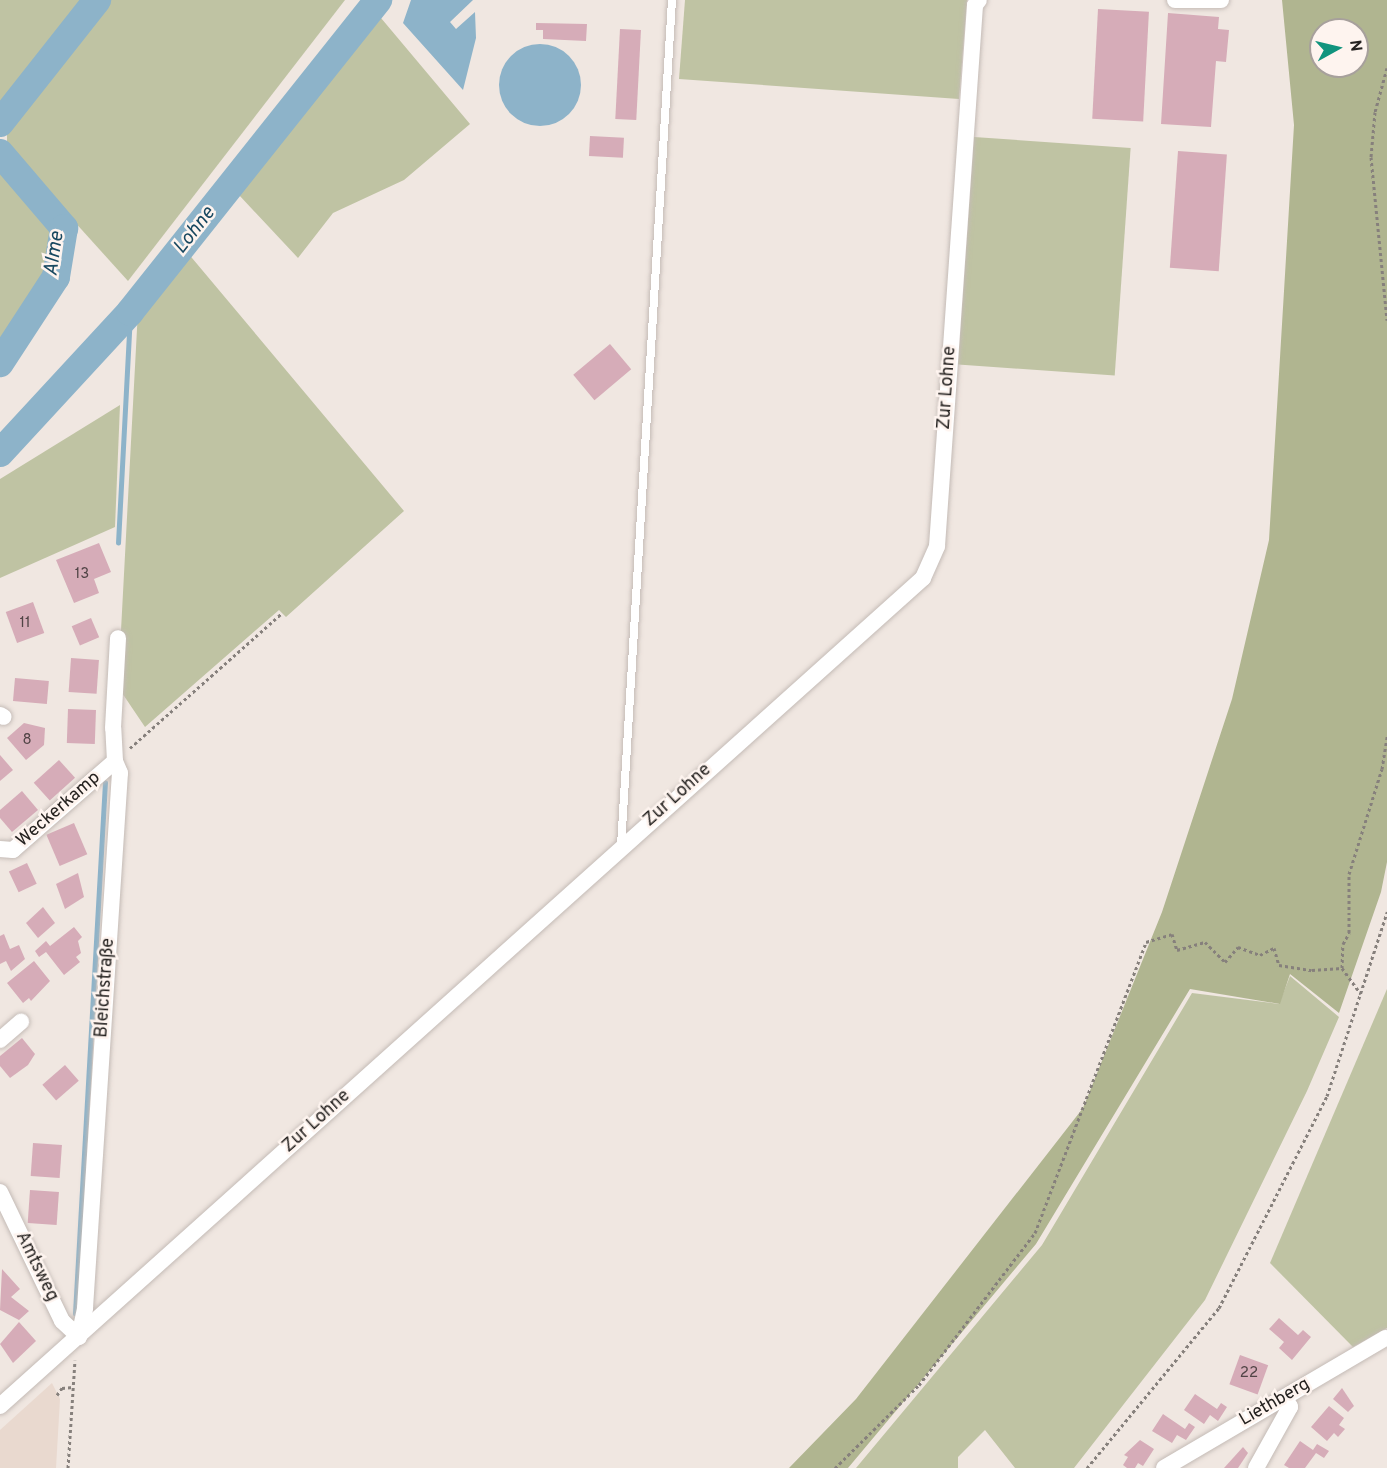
<!DOCTYPE html>
<html>
<head>
<meta charset="utf-8">
<style>
	body { margin:0 }
	#map { position:relative; width:1387px; height:1468px; overflow:hidden; background:#f0e7e1; font-family:Overpass,sans-serif }
	div>[style] { position:absolute }
	.built>* { inset:0; background:#e9d9cf }
	.green>* { inset:0; background:#bfc3a3; transform-origin:0 0 }
	.forest>* { inset:0; background:#b0b590 }
	.water>* { inset:0; background:#8db3c9 }
	.round { border-radius:50% }
	.stream>* { height:4.5px; margin:-2.25px; padding:0 2.25px; transform-origin:2.25px; border-radius:2.25px; background:#8db3c9 }
	.river>* { height:28px; margin:-14px; padding:0 14px; transform-origin:14px; border-radius:14px; background:#8db3c9 }
	.building>* { inset:0; background:#d6acb8; transform-origin:0 0 }
	.path>* { height:3px; margin-top:-1.5px; transform-origin:0; background:repeating-linear-gradient(90deg,#86807c 0 3px,transparent 0 6px) }
	.roads { filter:drop-shadow(0 0 2px #c4bbb6) drop-shadow(0 0 2px #c4bbb6) }
	.lane>* { height:8px; margin:-4px; padding:0 4px; transform-origin:4px; border-radius:4px; background:#fff }
	.street>* { height:16px; margin:-8px; padding:0 8px; transform-origin:8px; border-radius:8px; background:#fff }
	span { translate:-50% -50%; white-space:nowrap; text-align:center; line-height:1.15; -webkit-text-stroke:5px #fef4ef; paint-order:stroke }
	.number-label { font-size:15px; color:#514446 }
	.number-label span { -webkit-text-stroke-width:0 }
	.street-label { font-size:18px; color:#252220 }
	.water-label { font-size:20px; color:#184860; font-style:italic }
	.north { position:absolute; left:1309px; top:18px; width:60px; height:60px; box-sizing:border-box; background:#fef4ef; border:2px solid #a7a09c; border-radius:50%; rotate:82deg; font-size:16px; font-weight:700; line-height:24px; text-align:center; color:#252220 }
	.north::after { content:''; display:block; margin:auto; width:21px; height:27px; background:#11947e; clip-path:polygon(50% 0,100% 100%,50% 72%,0 100%) }
</style>
</head>
<body>
<div id="map">
	<div class="built">
		<div style="clip-path:polygon(52px 1383px,60px 1399px,56px 1468px,0 1468px,0 1430px)"></div>
	</div>
	<div class="green">
		<div style="clip-path:polygon(0 0,90px 0,0 114px)"></div>
		<div style="clip-path:polygon(111px 0,345px 0,128px 281px,7px 147px,7px 132px)"></div>
		<div style="clip-path:polygon(685px 0,967px 0,959px 99px,679px 79px)"></div>
		<div style="clip-path:polygon(381px 18px,470px 124px,404px 180px,333px 213px,298px 258px,239px 195px)"></div>
		<div style="left:974px;top:137px;width:157px;height:228px;rotate:4deg"></div>
		<div style="clip-path:polygon(0 164px,54px 230px,48px 277px,0 346px)"></div>
		<div style="clip-path:polygon(187px 252px,404px 511px,286px 617px,279px 610px,145px 727px,118px 687px,138px 310px)"></div>
		<div style="clip-path:polygon(120px 405px,115px 527px,0 578px,0 479px)"></div>
		<div style="clip-path:polygon(1290px 976px,1339px 1017px,1307px 1091px,1205px 1300px,1074px 1468px,1015px 1468px,985px 1430px,958px 1457px,958px 1468px,856px 1468px,1042px 1245px,1192px 993px,1279px 1004px)"></div>
		<div style="clip-path:polygon(1387px 989px,1387px 1328px,1353px 1347px,1270px 1263px)"></div>
	</div>
	<div class="forest">
		<div style="clip-path:polygon(evenodd,1282px 0,1387px 0,1387px 862px,1381px 892px,1339px 1013px,1290px 974px,1280px 1004px,1190px 989px,1036px 1244px,848px 1468px,789px 1468px,856px 1399px,1083px 1108px,1162px 912px,1232px 699px,1269px 540px,1294px 125px,1282px 0,1321px 30px,1357px 30px,1357px 66px,1321px 66px,1321px 30px)"></div>
	</div>
	<div class="water">
		<div style="clip-path:polygon(411px 0,473px 0,450px 22px,456px 29px,475px 12px,476px 38px,463px 90px,403px 23px)"></div>
		<div class="round" style="left:499px;top:44px;width:82px;height:82px"></div>
	</div>
	<div class="stream">
		<div style="left:118px;top:543px;width:231px;rotate:-87deg"></div>
		<div style="left:75px;top:1314px;width:532px;rotate:-86.77deg"></div>
	</div>
	<div class="river">
		<div style="left:0;top:123px;width:157px;rotate:-51.7deg"></div>
		<div style="left:0;top:153px;width:99px;rotate:49.5deg"></div>
		<div style="left:64px;top:228px;width:50px;rotate:99.3deg"></div>
		<div style="left:56px;top:277px;width:103px;rotate:123.1deg"></div>
		<div style="left:0;top:453px;width:192px;rotate:-47.3deg"></div>
		<div style="left:130px;top:312px;width:399px;rotate:-51.5deg"></div>
	</div>
	<div class="building">
		<div style="left:1098px;top:9px;width:51px;height:110px;rotate:3deg"></div>
		<div style="clip-path:polygon(1168px 13px,1219px 17px,1218px 29px,1229px 30px,1226px 62px,1216px 61px,1211px 127px,1161px 124px)"></div>
		<div style="clip-path:polygon(536px 23px,587px 24px,586px 41px,543px 39px,543px 30px,536px 30px)"></div>
		<div style="left:620px;top:29px;width:21px;height:90px;rotate:3deg"></div>
		<div style="left:590px;top:136px;width:34px;height:20px;rotate:3deg"></div>
		<div style="left:1178px;top:151px;width:49px;height:117px;rotate:4deg"></div>
		<div style="left:610px;top:344px;width:33px;height:48px;rotate:50deg"></div>
		<div style="clip-path:polygon(99px 543px,111px 572px,94px 579px,99px 593px,74px 603px,56px 560px)"></div>
		<div style="left:33px;top:602px;width:33px;height:29px;rotate:70deg"></div>
		<div style="left:91px;top:618px;width:21px;height:21px;rotate:67deg"></div>
		<div style="left:71px;top:658px;width:28px;height:34px;rotate:4deg"></div>
		<div style="left:15px;top:678px;width:34px;height:23px;rotate:5deg"></div>
		<div style="left:68px;top:709px;width:28px;height:34px;rotate:2deg"></div>
		<div style="clip-path:polygon(24px 723px,45px 728px,44px 745px,26px 760px,7px 738px)"></div>
		<div style="clip-path:polygon(0 755px,13px 770px,0 781px)"></div>
		<div style="left:59px;top:760px;width:24px;height:34px;rotate:48deg"></div>
		<div style="clip-path:polygon(22px 791px,38px 810px,12px 832px,0 818px,0 810px)"></div>
		<div style="left:74px;top:823px;width:34px;height:30px;rotate:67deg"></div>
		<div style="left:27px;top:863px;width:23px;height:20px;rotate:65deg"></div>
		<div style="clip-path:polygon(78px 873px,84px 897px,65px 909px,56px 884px)"></div>
		<div style="clip-path:polygon(43px 907px,55px 923px,38px 938px,26px 923px)"></div>
		<div style="clip-path:polygon(74px 927px,82px 937px,78px 941px,81px 953px,76px 957px,80px 962px,64px 975px,46px 952px,39px 957px,35px 951px,46px 941px,50px 946px)"></div>
		<div style="clip-path:polygon(4px 934px,10px 949px,19px 945px,25px 959px,11px 971px,6px 961px,0 964px,0 936px)"></div>
		<div style="clip-path:polygon(34px 961px,50px 981px,31px 1001px,29px 998px,23px 1003px,7px 983px)"></div>
		<div style="clip-path:polygon(22px 1038px,35px 1054px,28px 1065px,10px 1078px,0 1066px,0 1056px)"></div>
		<div style="left:65px;top:1065px;width:21px;height:30px;rotate:49deg"></div>
		<div style="left:33px;top:1143px;width:29px;height:33px;rotate:4deg"></div>
		<div style="left:30px;top:1190px;width:29px;height:33px;rotate:4deg"></div>
		<div style="clip-path:polygon(2px 1269px,20px 1289px,11px 1297px,29px 1311px,19px 1320px,0 1310px)"></div>
		<div style="clip-path:polygon(1279px 1318px,1298px 1335px,1303px 1330px,1311px 1337px,1292px 1360px,1279px 1348px,1284px 1342px,1269px 1329px)"></div>
		<div style="clip-path:polygon(19px 1322px,36px 1341px,13px 1363px,0 1344px)"></div>
		<div style="left:1240px;top:1355px;width:30px;height:31px;rotate:20deg"></div>
		<div style="clip-path:polygon(1342px 1388px,1354px 1406px,1348px 1412px,1333px 1399px)"></div>
		<div style="clip-path:polygon(1195px 1394px,1217px 1409px,1221px 1403px,1227px 1407px,1218px 1421px,1210px 1415px,1204px 1424px,1184px 1410px)"></div>
		<div style="clip-path:polygon(1329px 1406px,1344px 1418px,1339px 1425px,1345px 1429px,1338px 1437px,1334px 1433px,1327px 1441px,1311px 1427px)"></div>
		<div style="clip-path:polygon(1163px 1414px,1185px 1429px,1189px 1423px,1195px 1427px,1186px 1440px,1177px 1435px,1172px 1443px,1152px 1431px)"></div>
		<div style="clip-path:polygon(1140px 1440px,1154px 1449px,1143px 1466px,1138px 1463px,1135px 1468px,1127px 1468px,1123px 1465px,1128px 1457px,1124px 1455px)"></div>
		<div style="clip-path:polygon(1300px 1441px,1313px 1450px,1317px 1444px,1329px 1451px,1324px 1458px,1316px 1453px,1305px 1468px,1289px 1468px,1284px 1465px)"></div>
		<div style="clip-path:polygon(1243px 1447px,1248px 1453px,1238px 1468px,1224px 1468px)"></div>
	</div>
	<div class="path">
		<div style="left:1387px;top:68px;width:46px;rotate:105.3deg"></div>
		<div style="left:1375px;top:112px;width:45px;rotate:95.1deg"></div>
		<div style="left:1371px;top:157px;width:164px;rotate:84.4deg"></div>
		<div style="left:130px;top:748px;width:202px;rotate:-41.6deg"></div>
		<div style="left:1342px;top:968px;width:24px;rotate:-88deg"></div>
		<div style="left:1343px;top:944px;width:13px;rotate:-61deg"></div>
		<div style="left:1349px;top:933px;width:59px;rotate:-90deg"></div>
		<div style="left:1349px;top:874px;width:110px;rotate:-72.6deg"></div>
		<div style="left:1382px;top:769px;width:33px;rotate:-81deg"></div>
		<div style="left:57px;top:1395px;width:9px;rotate:-54deg"></div>
		<div style="left:62px;top:1388px;width:11px;rotate:-5deg"></div>
		<div style="left:68px;top:1468px;width:108px;rotate:-86.3deg"></div>
		<div style="left:835px;top:1468px;width:118px;rotate:-44.7deg"></div>
		<div style="left:919px;top:1385px;width:191px;rotate:-52.7deg"></div>
		<div style="left:1035px;top:1233px;width:311px;rotate:-69.1deg"></div>
		<div style="left:1146px;top:942px;width:27px;rotate:-17deg"></div>
		<div style="left:1172px;top:934px;width:17px;rotate:73deg"></div>
		<div style="left:1177px;top:950px;width:29px;rotate:-16deg"></div>
		<div style="left:1205px;top:942px;width:28px;rotate:45deg"></div>
		<div style="left:1225px;top:962px;width:20px;rotate:-49deg"></div>
		<div style="left:1238px;top:947px;width:23px;rotate:20deg"></div>
		<div style="left:1260px;top:955px;width:16px;rotate:-27deg"></div>
		<div style="left:1274px;top:948px;width:18px;rotate:74deg"></div>
		<div style="left:1279px;top:965px;width:33px;rotate:9deg"></div>
		<div style="left:1312px;top:970px;width:30px;rotate:-4deg"></div>
		<div style="left:1342px;top:968px;width:32px;rotate:54deg"></div>
		<div style="left:1087px;top:1468px;width:207px;rotate:-50.5deg"></div>
		<div style="left:1219px;top:1308px;width:238px;rotate:-63deg"></div>
		<div style="left:1327px;top:1096px;width:194px;rotate:-71.9deg"></div>
	</div>
	<div class="roads">
		<div class="lane">
			<div style="left:621px;top:846px;width:848px;rotate:-86.55deg"></div>
		</div>
		<div class="street">
			<div style="left:1175px;top:0;width:46px"></div>
			<div style="left:0;top:715px;width:4px;rotate:27deg"></div>
			<div style="left:0;top:849px;width:13px;rotate:4deg"></div>
			<div style="left:13px;top:850px;width:135px;rotate:-41.1deg"></div>
			<div style="left:0;top:1040px;width:28px;rotate:-41deg"></div>
			<div style="left:0;top:1192px;width:143px;rotate:64.3deg"></div>
			<div style="left:62px;top:1321px;width:23px;rotate:43deg"></div>
			<div style="left:79px;top:1337px;width:30px;rotate:-78deg"></div>
			<div style="left:85px;top:1308px;width:536px;rotate:-86.26deg"></div>
			<div style="left:120px;top:773px;width:13px;rotate:-113deg"></div>
			<div style="left:115px;top:761px;width:33px;rotate:-93deg"></div>
			<div style="left:113px;top:728px;width:90px;rotate:-86.8deg"></div>
			<div style="left:0;top:1406px;width:1240px;rotate:-41.89deg"></div>
			<div style="left:923px;top:578px;width:35px;rotate:-66deg"></div>
			<div style="left:937px;top:546px;width:542px;rotate:-85.98deg"></div>
			<div style="left:975px;top:5px;width:6px;rotate:-51deg"></div>
			<div style="left:1164px;top:1468px;width:257px;rotate:-30.4deg"></div>
			<div style="left:1256px;top:1468px;width:70px;rotate:-60.9deg"></div>
			<div style="left:1290px;top:1407px;width:11px;rotate:-117deg"></div>
		</div>
	</div>
	<div class="number-label">
		<span style="left:82px;top:575px">13</span>
		<span style="left:25px;top:624px">11</span>
		<span style="left:27px;top:741px">8</span>
		<span style="left:1249px;top:1374px">22</span>
	</div>
	<div class="street-label">
		<span style="left:948px;top:388px;rotate:-86deg">Zur Lohne</span>
		<span style="left:678px;top:796px;rotate:-42deg">Zur Lohne</span>
		<span style="left:59px;top:810px;rotate:-41deg">Weckerkamp</span>
		<span style="left:106px;top:988px;rotate:-86deg">Bleichstraße</span>
		<span style="left:317px;top:1122px;rotate:-42deg">Zur Lohne</span>
		<span style="left:36px;top:1267px;rotate:64deg">Amtsweg</span>
		<span style="left:1275px;top:1403px;rotate:-30deg">Liethberg</span>
	</div>
	<div class="water-label">
		<span style="left:195px;top:231px;rotate:-52deg">Lohne</span>
		<span style="left:55px;top:254px;rotate:-82deg">Alme</span>
	</div>
	<div class="north">N</div>
</div>
</body>
</html>
